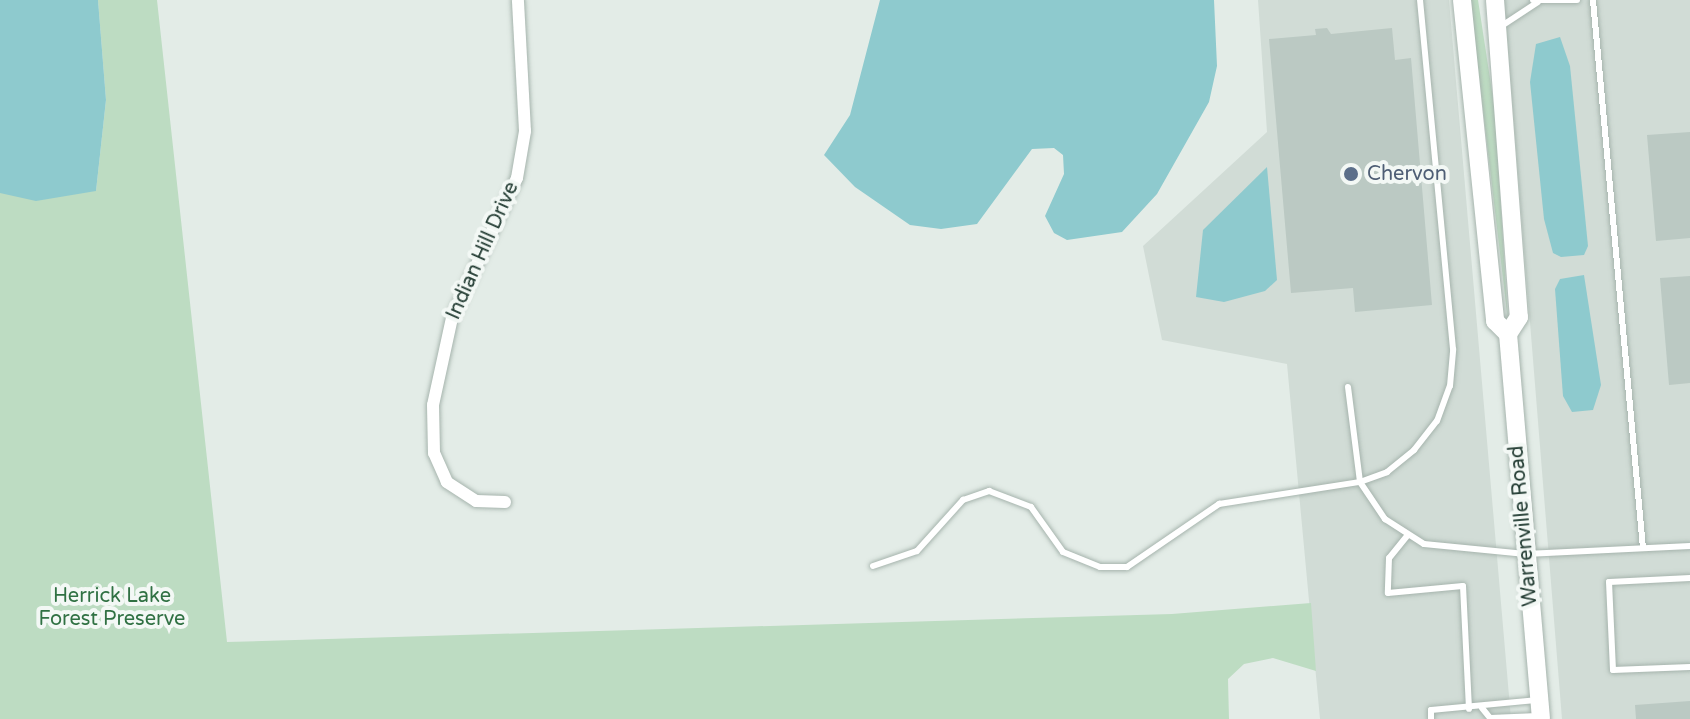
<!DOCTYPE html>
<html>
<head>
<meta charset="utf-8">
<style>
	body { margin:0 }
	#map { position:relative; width:1690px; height:719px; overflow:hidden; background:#e3ece7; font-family:"Varela Round",sans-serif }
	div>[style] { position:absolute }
	.built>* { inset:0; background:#d1dcd6 }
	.green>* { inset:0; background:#bddcc2 }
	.water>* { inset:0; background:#8ecace }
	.building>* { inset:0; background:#bbc9c3 }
	.roads { filter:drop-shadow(0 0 2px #a6b4ad) drop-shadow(0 0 2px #a6b4ad) }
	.lane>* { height:6px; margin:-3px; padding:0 3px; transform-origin:3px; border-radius:3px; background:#fff }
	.street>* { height:12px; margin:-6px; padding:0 6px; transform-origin:6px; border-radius:6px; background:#fff }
	.secondary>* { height:18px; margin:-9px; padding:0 9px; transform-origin:9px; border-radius:9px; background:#fff }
	.dots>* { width:22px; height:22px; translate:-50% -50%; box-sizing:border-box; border:4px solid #f3f8f5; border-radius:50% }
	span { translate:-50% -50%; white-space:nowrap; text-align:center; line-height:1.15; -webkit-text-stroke:8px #f3f8f5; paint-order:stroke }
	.service-label { font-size:20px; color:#4e5e75 }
	.left { translate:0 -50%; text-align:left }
	.street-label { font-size:20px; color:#233c33 }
	.park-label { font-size:20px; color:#307143 }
</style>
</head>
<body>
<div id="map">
	<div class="built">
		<div style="clip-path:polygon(1258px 0,1449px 0,1511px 719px,1320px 719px,1287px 364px,1162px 340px,1143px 246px,1267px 132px)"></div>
		<div style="clip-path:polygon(1504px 0,1690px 0,1690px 719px,1562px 719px)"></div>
	</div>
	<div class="green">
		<div style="clip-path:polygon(98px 0,157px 0,227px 642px,1172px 614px,1311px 603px,1316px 671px,1273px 658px,1244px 664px,1228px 679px,1229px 719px,0 719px,0 193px,96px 191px,106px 100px)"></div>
		<div style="clip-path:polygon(1470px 0,1478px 0,1495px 111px,1508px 321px)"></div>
	</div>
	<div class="water">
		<div style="clip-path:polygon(0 0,98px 0,106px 100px,96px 191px,36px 201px,0 193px)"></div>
		<div style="clip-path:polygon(880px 0,1214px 0,1217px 66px,1209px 102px,1157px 194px,1122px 232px,1067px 240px,1054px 233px,1045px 216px,1064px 174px,1063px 155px,1054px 148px,1032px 149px,977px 224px,941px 229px,910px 225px,855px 187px,824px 155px,850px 115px)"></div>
		<div style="clip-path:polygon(1560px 37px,1570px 66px,1588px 246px,1584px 255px,1561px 257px,1553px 253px,1544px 219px,1530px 82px,1536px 44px)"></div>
		<div style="clip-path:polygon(1267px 167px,1277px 280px,1265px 291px,1224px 302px,1196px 297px,1203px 230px)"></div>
		<div style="clip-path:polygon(1584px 275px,1601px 385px,1593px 410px,1572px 412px,1563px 396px,1555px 289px,1560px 279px)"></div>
	</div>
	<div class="building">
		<div style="clip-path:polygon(1327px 28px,1331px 34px,1392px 28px,1395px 60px,1411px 58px,1432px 305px,1355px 312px,1353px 288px,1291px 293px,1269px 39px,1316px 35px,1315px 29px)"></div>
		<div style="clip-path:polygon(1690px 132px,1690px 238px,1656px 241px,1647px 135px)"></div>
		<div style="clip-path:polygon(1690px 276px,1690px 383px,1669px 385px,1660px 278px)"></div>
		<div style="clip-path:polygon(1690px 701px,1690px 719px,1636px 719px,1635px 705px)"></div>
	</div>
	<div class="roads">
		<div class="lane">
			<div style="left:1533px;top:0;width:44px"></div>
			<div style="left:1593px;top:0;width:550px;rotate:84.79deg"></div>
			<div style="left:1500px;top:27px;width:45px;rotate:-33.3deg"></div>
			<div style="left:1348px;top:387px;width:96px;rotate:82.8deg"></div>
			<div style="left:1360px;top:482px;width:45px;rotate:56deg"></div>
			<div style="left:1385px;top:519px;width:46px;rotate:32.7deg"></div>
			<div style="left:1424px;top:544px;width:102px;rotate:5.6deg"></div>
			<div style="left:1526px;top:554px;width:164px;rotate:-2.8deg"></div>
			<div style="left:1407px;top:536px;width:28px;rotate:129deg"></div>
			<div style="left:1389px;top:558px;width:35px;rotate:92deg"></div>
			<div style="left:1388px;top:593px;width:75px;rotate:-5.3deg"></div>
			<div style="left:1463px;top:586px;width:123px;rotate:87.2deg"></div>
			<div style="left:873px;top:566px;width:46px;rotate:-18.8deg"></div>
			<div style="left:917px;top:551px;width:69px;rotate:-48deg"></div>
			<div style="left:963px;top:500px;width:28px;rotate:-19deg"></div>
			<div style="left:989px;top:491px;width:45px;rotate:20.9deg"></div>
			<div style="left:1031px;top:507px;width:55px;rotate:54.6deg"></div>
			<div style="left:1063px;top:552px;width:40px;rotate:22deg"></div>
			<div style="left:1100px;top:567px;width:27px"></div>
			<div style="left:1127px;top:567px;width:112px;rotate:-34.4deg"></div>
			<div style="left:1219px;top:504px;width:143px;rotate:-8.9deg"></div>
			<div style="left:1360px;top:482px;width:29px;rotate:-20deg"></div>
			<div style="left:1387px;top:472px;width:35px;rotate:-39deg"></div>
			<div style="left:1414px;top:450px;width:37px;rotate:-52deg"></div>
			<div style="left:1437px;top:421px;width:37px;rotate:-70deg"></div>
			<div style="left:1450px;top:386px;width:37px;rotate:-85deg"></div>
			<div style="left:1453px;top:349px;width:351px;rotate:-95.4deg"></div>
			<div style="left:1690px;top:578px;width:81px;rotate:177.2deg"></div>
			<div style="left:1609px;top:582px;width:88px;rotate:87.4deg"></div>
			<div style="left:1613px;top:670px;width:77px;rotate:-2.2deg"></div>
			<div style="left:1482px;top:708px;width:13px;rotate:51deg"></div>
			<div style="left:1490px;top:718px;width:48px;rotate:-2.4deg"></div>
			<div style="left:1431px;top:719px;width:9px;rotate:-90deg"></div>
			<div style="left:1431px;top:710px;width:105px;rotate:-5.4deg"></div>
		</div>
		<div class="street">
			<div style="left:505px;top:502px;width:29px;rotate:-178deg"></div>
			<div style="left:476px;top:501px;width:35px;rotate:-147deg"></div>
			<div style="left:447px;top:482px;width:32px;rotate:-114deg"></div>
			<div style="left:434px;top:453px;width:48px;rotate:-91.2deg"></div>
			<div style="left:433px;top:405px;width:89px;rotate:-77.7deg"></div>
			<div style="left:452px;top:318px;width:154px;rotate:-65.1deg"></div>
			<div style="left:517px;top:178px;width:48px;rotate:-80.3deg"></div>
			<div style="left:525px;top:131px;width:131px;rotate:-93.1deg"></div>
		</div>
		<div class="secondary">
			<div style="left:1462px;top:0;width:323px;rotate:84.1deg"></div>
			<div style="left:1495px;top:321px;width:18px;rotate:45deg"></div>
			<div style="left:1495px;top:0;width:318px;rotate:85.7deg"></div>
			<div style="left:1519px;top:317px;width:20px;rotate:123deg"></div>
			<div style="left:1508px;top:334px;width:386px;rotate:85.1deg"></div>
		</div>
	</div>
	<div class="dots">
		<div style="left:1351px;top:174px;background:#5c6f8a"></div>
	</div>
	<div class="service-label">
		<span class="left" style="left:1367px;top:174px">Chervon</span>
	</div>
	<div class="street-label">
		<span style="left:483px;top:251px;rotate:-66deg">Indian Hill Drive</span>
		<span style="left:1524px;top:526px;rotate:-95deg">Warrenville Road</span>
	</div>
	<div class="park-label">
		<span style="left:112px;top:608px">Herrick Lake<br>Forest Preserve</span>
	</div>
</div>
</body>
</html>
